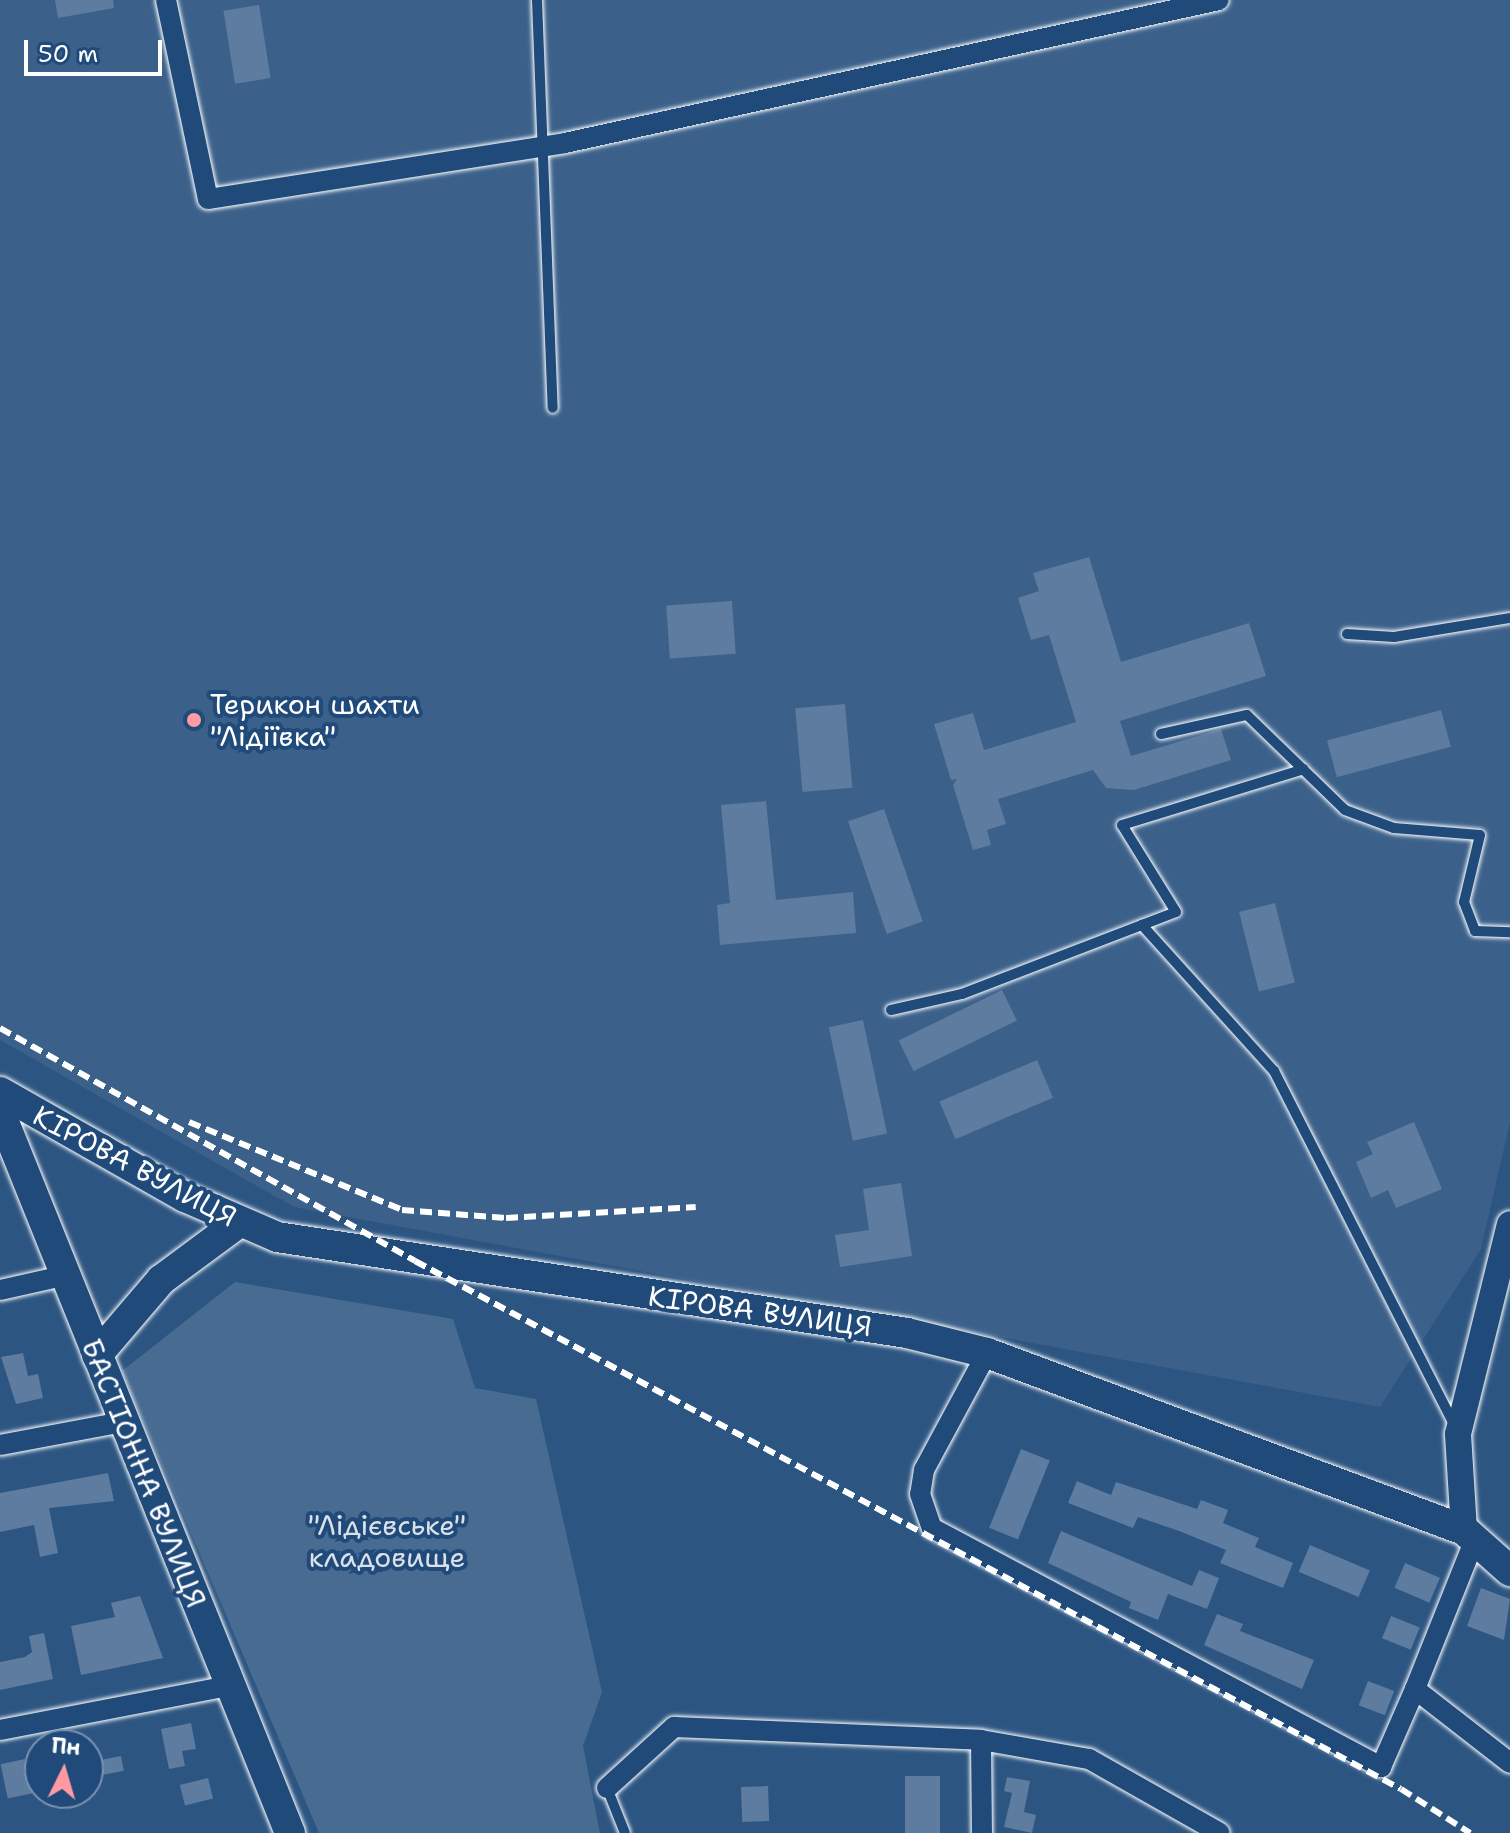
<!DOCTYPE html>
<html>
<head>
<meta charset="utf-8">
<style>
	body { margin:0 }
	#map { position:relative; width:1510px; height:1833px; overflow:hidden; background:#2c5582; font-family:"Shantell Sans",sans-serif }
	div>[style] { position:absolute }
	.built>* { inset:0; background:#3b618b }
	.green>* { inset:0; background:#486b92 }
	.building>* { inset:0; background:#5e7c9f; transform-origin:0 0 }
	.roads { filter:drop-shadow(0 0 2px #fff) drop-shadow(0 0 2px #fff) }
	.service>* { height:10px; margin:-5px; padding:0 5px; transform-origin:5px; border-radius:5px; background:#1f4a7a }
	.minor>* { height:20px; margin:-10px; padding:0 10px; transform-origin:10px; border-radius:10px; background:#1f4a7a }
	.tertiary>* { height:26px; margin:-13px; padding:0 13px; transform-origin:13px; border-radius:13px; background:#1f4a7a }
	.secondary>* { height:30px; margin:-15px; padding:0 15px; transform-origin:15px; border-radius:15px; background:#1f4a7a }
	.rail>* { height:6px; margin-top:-3px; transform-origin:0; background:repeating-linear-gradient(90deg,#fff 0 12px,transparent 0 18px) }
	.dots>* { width:22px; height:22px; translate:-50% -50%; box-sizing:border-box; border:4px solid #1f4a7a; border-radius:50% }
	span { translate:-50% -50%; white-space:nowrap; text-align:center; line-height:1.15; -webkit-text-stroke:8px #1f4a7a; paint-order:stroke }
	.poi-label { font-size:28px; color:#fff }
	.left { translate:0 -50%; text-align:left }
	.street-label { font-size:28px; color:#fff }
	.park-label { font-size:28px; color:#dae1e9 }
	.north { position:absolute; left:24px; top:1729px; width:80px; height:80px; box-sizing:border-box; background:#1f4a7a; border:2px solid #7992af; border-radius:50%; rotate:5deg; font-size:22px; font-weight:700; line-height:32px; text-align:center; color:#fff }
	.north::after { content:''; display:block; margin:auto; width:28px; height:36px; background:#ff9aa2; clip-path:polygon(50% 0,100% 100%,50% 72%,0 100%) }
	.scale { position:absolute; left:24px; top:40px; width:138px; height:36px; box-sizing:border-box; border:4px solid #fff; border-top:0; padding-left:10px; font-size:24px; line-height:28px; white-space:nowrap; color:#fff; -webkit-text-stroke:6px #1f4a7a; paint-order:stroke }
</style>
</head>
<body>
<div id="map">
	<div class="built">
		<div style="clip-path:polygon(0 0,1510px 0,1510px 1122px,1481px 1249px,1380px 1407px,294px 1207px,0 1040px)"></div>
	</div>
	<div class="green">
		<div style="clip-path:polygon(235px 1282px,453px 1319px,475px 1388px,536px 1399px,602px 1692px,583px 1746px,600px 1833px,319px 1833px,122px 1371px)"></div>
	</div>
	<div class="building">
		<div style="clip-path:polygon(55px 0,113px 0,114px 8px,58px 18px)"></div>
		<div style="left:259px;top:5px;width:74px;height:36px;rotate:81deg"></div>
		<div style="clip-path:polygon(1089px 557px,1121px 662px,1249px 623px,1266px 676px,1120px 721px,1131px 756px,1221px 729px,1231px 760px,1134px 790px,1106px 788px,1093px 770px,998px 799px,1006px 824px,987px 830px,991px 845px,973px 850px,953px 785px,957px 779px,951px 780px,934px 724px,973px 713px,984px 750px,1076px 722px,1049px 635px,1031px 640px,1018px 598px,1039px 591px,1033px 573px)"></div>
		<div style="left:732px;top:601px;width:53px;height:66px;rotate:86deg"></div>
		<div style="left:845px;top:704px;width:84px;height:50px;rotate:85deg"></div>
		<div style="left:1441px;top:710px;width:38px;height:118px;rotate:75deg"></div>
		<div style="clip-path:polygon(766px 801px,776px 900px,853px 892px,856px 933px,720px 945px,717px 905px,730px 903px,721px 805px)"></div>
		<div style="left:884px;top:809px;width:119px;height:38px;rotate:71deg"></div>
		<div style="left:1275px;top:903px;width:82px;height:37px;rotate:76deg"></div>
		<div style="left:1002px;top:990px;width:34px;height:115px;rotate:64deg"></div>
		<div style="left:863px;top:1020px;width:116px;height:35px;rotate:78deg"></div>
		<div style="left:1037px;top:1060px;width:41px;height:106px;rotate:67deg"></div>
		<div style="clip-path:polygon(1414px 1122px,1442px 1189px,1396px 1208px,1388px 1190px,1371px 1198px,1356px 1162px,1373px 1154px,1367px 1142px)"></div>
		<div style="clip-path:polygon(901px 1183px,912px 1256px,840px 1267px,835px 1235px,869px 1230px,863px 1189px)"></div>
		<div style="clip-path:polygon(23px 1353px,28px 1376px,38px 1374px,43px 1398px,16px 1404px,1px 1357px)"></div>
		<div style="left:1021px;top:1449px;width:31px;height:85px;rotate:22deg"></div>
		<div style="clip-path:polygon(108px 1473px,114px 1501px,49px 1508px,58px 1553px,40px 1557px,34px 1525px,0 1532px,0 1493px)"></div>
		<div style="clip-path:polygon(1077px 1481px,1111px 1495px,1116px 1482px,1197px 1509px,1201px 1500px,1228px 1510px,1223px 1523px,1259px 1538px,1255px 1547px,1293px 1563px,1283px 1588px,1220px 1563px,1226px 1550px,1179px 1531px,1138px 1517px,1133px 1528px,1068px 1503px)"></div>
		<div style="clip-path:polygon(1061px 1531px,1192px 1586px,1199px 1570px,1219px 1578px,1207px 1609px,1168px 1594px,1158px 1620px,1129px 1608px,1131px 1602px,1048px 1563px)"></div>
		<div style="left:1310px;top:1545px;width:65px;height:29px;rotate:23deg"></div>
		<div style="left:1405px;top:1563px;width:38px;height:27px;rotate:23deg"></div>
		<div style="clip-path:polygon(1481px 1588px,1510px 1599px,1504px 1640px,1467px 1626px)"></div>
		<div style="clip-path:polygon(140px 1596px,163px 1658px,81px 1675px,71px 1626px,115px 1617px,111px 1603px)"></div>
		<div style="clip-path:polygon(1217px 1614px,1243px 1624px,1240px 1631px,1314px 1660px,1302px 1689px,1204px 1645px)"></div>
		<div style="left:1391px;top:1616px;width:31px;height:24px;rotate:22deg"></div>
		<div style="clip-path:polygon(44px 1633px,53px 1679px,0 1690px,0 1662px,25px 1657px,32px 1652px,29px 1636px)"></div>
		<div style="left:1368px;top:1681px;width:28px;height:26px;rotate:21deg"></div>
		<div style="clip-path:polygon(191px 1723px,196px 1749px,182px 1751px,185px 1766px,169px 1769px,161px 1729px)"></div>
		<div style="left:121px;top:1756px;width:15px;height:22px;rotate:79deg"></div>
		<div style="left:25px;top:1759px;width:35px;height:25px;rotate:78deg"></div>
		<div style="left:940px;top:1776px;width:57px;height:35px;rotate:90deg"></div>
		<div style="clip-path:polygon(1007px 1777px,1030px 1781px,1024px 1812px,1036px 1815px,1032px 1833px,1004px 1827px,1012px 1793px,1004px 1791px)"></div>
		<div style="left:208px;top:1778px;width:21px;height:29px;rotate:76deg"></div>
		<div style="left:768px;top:1786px;width:35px;height:27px;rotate:88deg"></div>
	</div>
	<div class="roads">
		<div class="service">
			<div style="left:537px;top:0;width:408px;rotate:87.8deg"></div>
			<div style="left:1347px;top:634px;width:47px;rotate:3.7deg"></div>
			<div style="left:1394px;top:637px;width:118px;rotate:-9.3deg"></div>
			<div style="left:1161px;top:734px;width:88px;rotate:-12.5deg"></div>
			<div style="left:1247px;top:715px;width:136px;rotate:44.1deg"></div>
			<div style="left:1345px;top:810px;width:52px;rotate:20.2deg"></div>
			<div style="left:1394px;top:828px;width:86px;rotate:4.7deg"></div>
			<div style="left:1480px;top:835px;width:69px;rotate:103.4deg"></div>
			<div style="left:1464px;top:902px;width:31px;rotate:69deg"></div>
			<div style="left:1475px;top:931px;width:35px;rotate:2deg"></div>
			<div style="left:1142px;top:925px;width:36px;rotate:-21deg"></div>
			<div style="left:1176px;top:912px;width:102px;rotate:-121.8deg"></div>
			<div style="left:1122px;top:825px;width:190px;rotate:-17.1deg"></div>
			<div style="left:891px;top:1010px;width:73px;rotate:-12.7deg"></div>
			<div style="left:962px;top:994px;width:193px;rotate:-21deg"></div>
			<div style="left:1142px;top:925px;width:197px;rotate:47.9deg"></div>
			<div style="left:1274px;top:1071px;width:397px;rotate:63deg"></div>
			<div style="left:607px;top:1788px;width:48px;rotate:68.2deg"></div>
		</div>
		<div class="minor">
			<div style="left:166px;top:0;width:203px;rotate:78.1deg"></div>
			<div style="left:208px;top:199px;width:361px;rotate:-8.9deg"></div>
			<div style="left:565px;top:143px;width:669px;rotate:-12.33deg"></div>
			<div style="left:0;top:1290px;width:69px;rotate:-12.6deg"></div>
			<div style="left:987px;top:1353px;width:133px;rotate:118.3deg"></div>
			<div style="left:924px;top:1470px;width:24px;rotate:99deg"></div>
			<div style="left:920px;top:1494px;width:36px;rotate:71deg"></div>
			<div style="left:932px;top:1528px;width:509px;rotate:28.03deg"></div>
			<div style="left:1381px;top:1767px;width:85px;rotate:-66.4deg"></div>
			<div style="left:0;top:1445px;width:125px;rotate:-10.6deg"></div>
			<div style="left:1475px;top:1539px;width:162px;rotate:111.8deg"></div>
			<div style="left:1415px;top:1689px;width:120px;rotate:37.9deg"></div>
			<div style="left:0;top:1730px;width:233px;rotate:-10.9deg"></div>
			<div style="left:981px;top:1740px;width:93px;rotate:89.4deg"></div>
			<div style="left:607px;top:1788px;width:91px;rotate:-42.3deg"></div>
			<div style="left:674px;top:1727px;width:307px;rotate:2.4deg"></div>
			<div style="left:981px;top:1740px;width:110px;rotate:10deg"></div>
			<div style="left:1089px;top:1759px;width:150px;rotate:29.5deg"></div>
		</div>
		<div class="tertiary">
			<div style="left:1464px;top:1530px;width:96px;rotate:-93.6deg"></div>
			<div style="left:1458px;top:1434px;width:216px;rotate:-76.1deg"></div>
		</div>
		<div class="secondary">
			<div style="left:0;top:1092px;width:213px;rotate:29.6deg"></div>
			<div style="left:185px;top:1197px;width:100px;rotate:23.5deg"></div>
			<div style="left:277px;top:1237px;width:637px;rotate:8.66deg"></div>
			<div style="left:907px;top:1333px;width:82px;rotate:14deg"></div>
			<div style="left:987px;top:1353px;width:509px;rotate:20.36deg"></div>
			<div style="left:1464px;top:1530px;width:62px;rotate:41.7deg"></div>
			<div style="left:0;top:1112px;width:777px;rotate:68.09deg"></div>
			<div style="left:97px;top:1355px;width:99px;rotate:-49.5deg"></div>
			<div style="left:161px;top:1280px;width:96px;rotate:-36.5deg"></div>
		</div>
	</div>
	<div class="rail">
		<div style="left:0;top:1028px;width:476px;rotate:29.3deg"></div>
		<div style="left:415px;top:1261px;width:1118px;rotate:28.17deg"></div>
		<div style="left:1401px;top:1789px;width:82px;rotate:32.5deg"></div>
		<div style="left:189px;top:1122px;width:230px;rotate:22.4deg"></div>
		<div style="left:402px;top:1210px;width:104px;rotate:4.4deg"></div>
		<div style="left:506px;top:1218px;width:190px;rotate:-3.3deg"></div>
	</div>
	<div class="dots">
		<div style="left:194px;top:720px;background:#ff9aa2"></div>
	</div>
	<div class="poi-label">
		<span class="left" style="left:210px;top:720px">Терикон шахти<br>"Лідіївка"</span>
	</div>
	<div class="street-label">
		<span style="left:135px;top:1166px;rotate:28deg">КІРОВА ВУЛИЦЯ</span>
		<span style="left:760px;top:1311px;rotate:8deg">КІРОВА ВУЛИЦЯ</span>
		<span style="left:144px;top:1473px;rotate:68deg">БАСТІОННА ВУЛИЦЯ</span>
	</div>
	<div class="park-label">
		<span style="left:387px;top:1541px">"Лідієвське"<br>кладовище</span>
	</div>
	<div class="north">Пн</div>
	<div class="scale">50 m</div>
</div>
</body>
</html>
